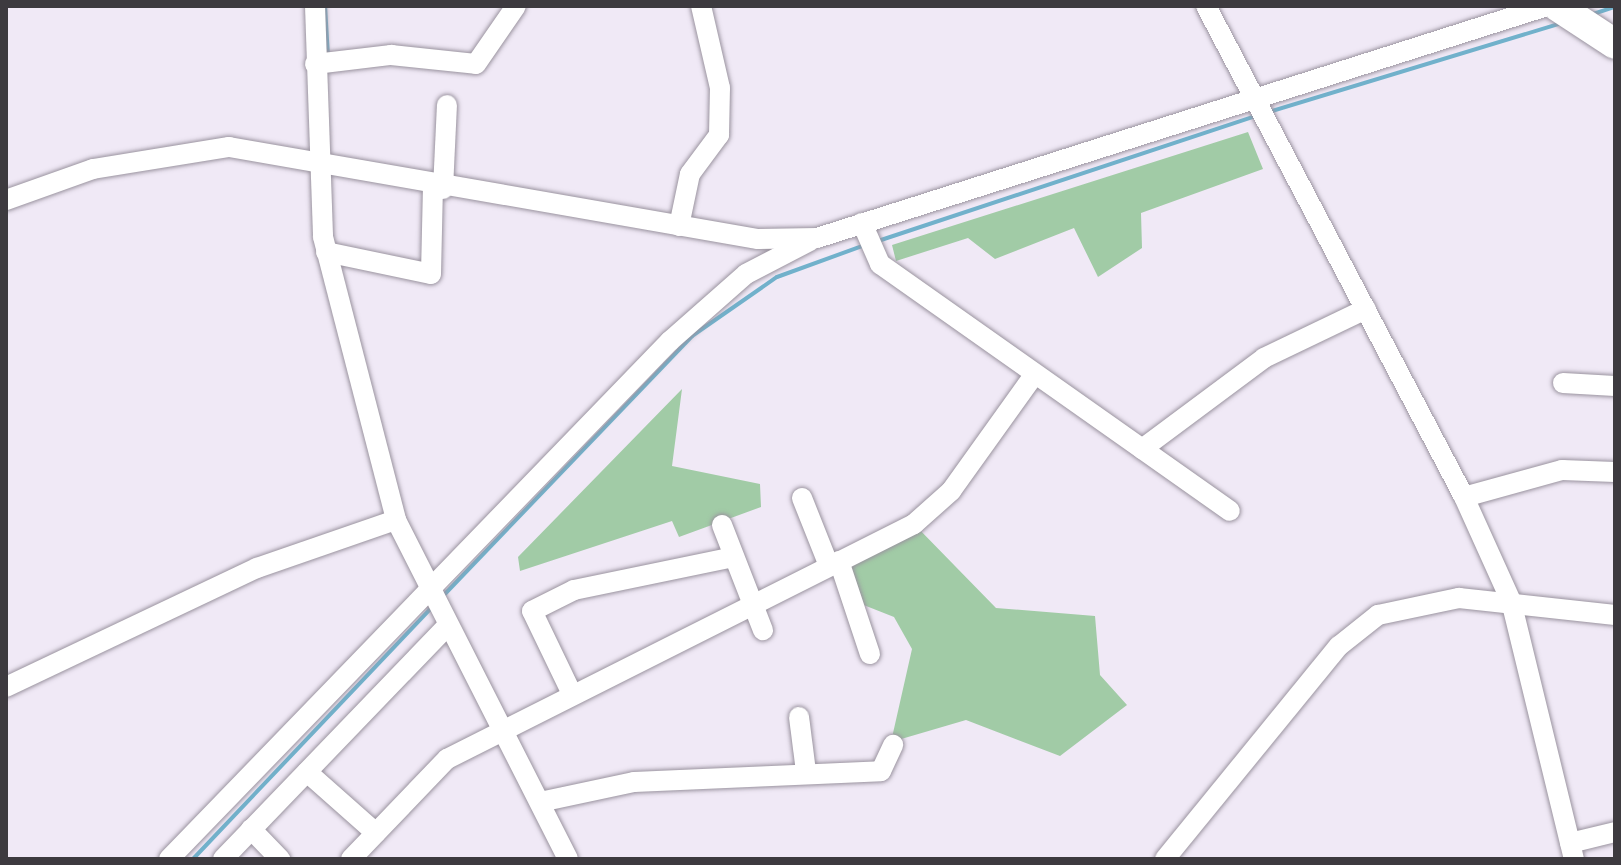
<!DOCTYPE html>
<html>
<head>
<meta charset="utf-8">
<style>
	body { margin:0 }
	#map { position:relative; width:1621px; height:865px; overflow:hidden; background:#f0e9f6; font-family:Roboto,sans-serif }
	div>[style] { position:absolute }
	.green>* { inset:0; background:#a1cba6 }
	.stream>* { height:4px; margin:-2px; padding:0 2px; transform-origin:2px; border-radius:2px; background:#71b1cb }
	.roads { filter:drop-shadow(0 0 2px #9a939f) drop-shadow(0 0 2px #9a939f) }
	.minor>* { height:20px; margin:-10px; padding:0 10px; transform-origin:10px; border-radius:10px; background:#fff }
	.highway>* { height:30px; margin:-15px; padding:0 15px; transform-origin:15px; border-radius:15px; background:#fff }
	span { translate:-50% -50%; white-space:nowrap; text-align:center; line-height:1.15; -webkit-text-stroke:8px #fbf8fe; paint-order:stroke }
	.frame { position:absolute; inset:0; border:8px solid #3d3a3f; pointer-events:none }
</style>
</head>
<body>
<div id="map">
	<div class="green">
		<div style="clip-path:polygon(1248px 132px,1263px 169px,1141px 213px,1142px 248px,1098px 277px,1074px 228px,995px 259px,968px 238px,896px 261px,892px 245px)"></div>
		<div style="clip-path:polygon(682px 389px,672px 466px,760px 484px,761px 507px,679px 537px,672px 521px,520px 571px,518px 557px)"></div>
		<div style="clip-path:polygon(914px 524px,996px 608px,1095px 616px,1100px 675px,1127px 705px,1060px 756px,966px 720px,891px 742px,912px 649px,894px 617px,856px 602px,841px 568px)"></div>
	</div>
	<div class="stream">
		<div style="left:325px;top:6px;width:51px;rotate:86.6deg"></div>
		<div style="left:1590px;top:15px;width:26px;rotate:-18deg"></div>
		<div style="left:1269px;top:112px;width:303px;rotate:-16.9deg"></div>
		<div style="left:878px;top:241px;width:399px;rotate:-18.3deg"></div>
		<div style="left:442px;top:597px;width:361px;rotate:-46.2deg"></div>
		<div style="left:692px;top:336px;width:103px;rotate:-34.8deg"></div>
		<div style="left:777px;top:277px;width:94px;rotate:-20deg"></div>
		<div style="left:193px;top:859px;width:349px;rotate:-46.5deg"></div>
	</div>
	<div class="roads">
		<div class="minor">
			<div style="left:315px;top:6px;width:231px;rotate:88deg"></div>
			<div style="left:323px;top:237px;width:292px;rotate:75.5deg"></div>
			<div style="left:396px;top:520px;width:380px;rotate:63.1deg"></div>
			<div style="left:1206px;top:6px;width:555px;rotate:62.28deg"></div>
			<div style="left:1464px;top:497px;width:114px;rotate:65.7deg"></div>
			<div style="left:1511px;top:601px;width:266px;rotate:76.3deg"></div>
			<div style="left:315px;top:64px;width:77px;rotate:-6.8deg"></div>
			<div style="left:391px;top:55px;width:85px;rotate:6deg"></div>
			<div style="left:476px;top:64px;width:70px;rotate:-55.4deg"></div>
			<div style="left:443px;top:189px;width:84px;rotate:-87.3deg"></div>
			<div style="left:6px;top:200px;width:92px;rotate:-19.6deg"></div>
			<div style="left:93px;top:169px;width:138px;rotate:-9.2deg"></div>
			<div style="left:229px;top:147px;width:537px;rotate:9.87deg"></div>
			<div style="left:758px;top:239px;width:59px;rotate:-1deg"></div>
			<div style="left:817px;top:238px;width:766px;rotate:-17.63deg"></div>
			<div style="left:862px;top:223px;width:45px;rotate:66.3deg"></div>
			<div style="left:880px;top:264px;width:428px;rotate:35.2deg"></div>
			<div style="left:679px;top:226px;width:53px;rotate:-78.1deg"></div>
			<div style="left:690px;top:174px;width:49px;rotate:-53.4deg"></div>
			<div style="left:719px;top:135px;width:47px;rotate:-88.8deg"></div>
			<div style="left:720px;top:88px;width:84px;rotate:-103deg"></div>
			<div style="left:326px;top:252px;width:107px;rotate:11.8deg"></div>
			<div style="left:431px;top:274px;width:87px;rotate:-88.7deg"></div>
			<div style="left:1563px;top:383px;width:52px;rotate:3.3deg"></div>
			<div style="left:1142px;top:449px;width:152px;rotate:-36.7deg"></div>
			<div style="left:1264px;top:358px;width:113px;rotate:-25.7deg"></div>
			<div style="left:1464px;top:497px;width:102px;rotate:-15.4deg"></div>
			<div style="left:1562px;top:470px;width:53px;rotate:2.2deg"></div>
			<div style="left:802px;top:498px;width:73px;rotate:68.3deg"></div>
			<div style="left:722px;top:525px;width:113px;rotate:68.7deg"></div>
			<div style="left:839px;top:561px;width:98px;rotate:71.6deg"></div>
			<div style="left:6px;top:687px;width:278px;rotate:-25.4deg"></div>
			<div style="left:257px;top:568px;width:147px;rotate:-19.1deg"></div>
			<div style="left:572px;top:694px;width:92px;rotate:-115.7deg"></div>
			<div style="left:532px;top:611px;width:47px;rotate:-26.6deg"></div>
			<div style="left:574px;top:590px;width:163px;rotate:-11.7deg"></div>
			<div style="left:799px;top:717px;width:55px;rotate:82.7deg"></div>
			<div style="left:307px;top:772px;width:92px;rotate:41.5deg"></div>
			<div style="left:540px;top:802px;width:96px;rotate:-12deg"></div>
			<div style="left:634px;top:782px;width:247px;rotate:-2.5deg"></div>
			<div style="left:881px;top:771px;width:29px;rotate:-65deg"></div>
			<div style="left:251px;top:829px;width:42px;rotate:46deg"></div>
			<div style="left:1570px;top:843px;width:46px;rotate:-13.7deg"></div>
			<div style="left:169px;top:859px;width:721px;rotate:-45.96deg"></div>
			<div style="left:670px;top:341px;width:101px;rotate:-41.4deg"></div>
			<div style="left:746px;top:274px;width:72px;rotate:-27.3deg"></div>
			<div style="left:223px;top:859px;width:322px;rotate:-46.1deg"></div>
			<div style="left:351px;top:859px;width:139px;rotate:-46.2deg"></div>
			<div style="left:447px;top:759px;width:523px;rotate:-26.71deg"></div>
			<div style="left:914px;top:524px;width:50px;rotate:-41.7deg"></div>
			<div style="left:951px;top:491px;width:143px;rotate:-54.4deg"></div>
			<div style="left:1165px;top:859px;width:275px;rotate:-50.8deg"></div>
			<div style="left:1339px;top:646px;width:50px;rotate:-38.5deg"></div>
			<div style="left:1378px;top:615px;width:83px;rotate:-11.9deg"></div>
			<div style="left:1459px;top:598px;width:157px;rotate:6.2deg"></div>
		</div>
		<div class="highway">
			<div style="left:1557px;top:6px;width:69px;rotate:33.2deg"></div>
		</div>
	</div>
	<div class="frame"></div>
</div>
</body>
</html>
